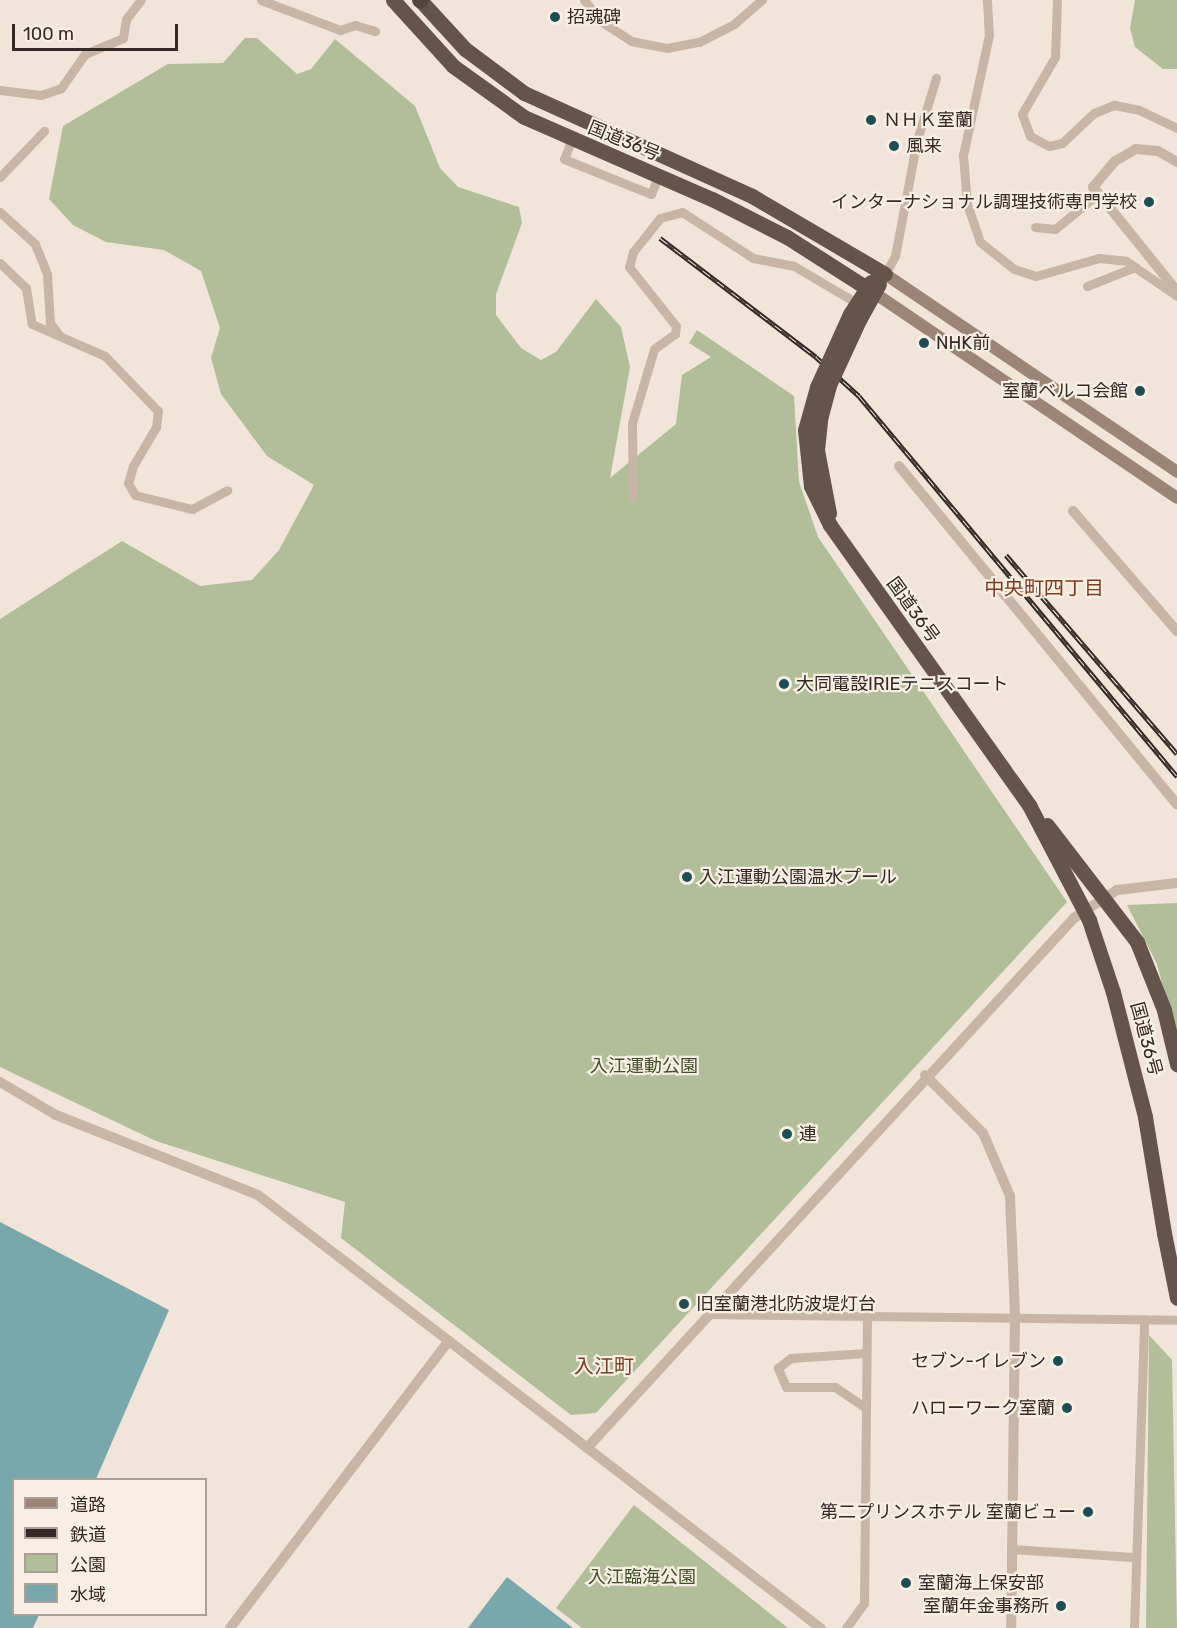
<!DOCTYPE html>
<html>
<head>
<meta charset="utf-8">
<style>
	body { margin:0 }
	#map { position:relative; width:1177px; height:1628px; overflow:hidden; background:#f0e5d8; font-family:Rubik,"Noto Sans JP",sans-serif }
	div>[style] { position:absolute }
	.green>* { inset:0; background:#b1be99 }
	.water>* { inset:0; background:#78a8ac }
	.minor>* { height:9px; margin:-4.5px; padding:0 4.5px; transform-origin:4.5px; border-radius:4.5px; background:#c7b6a5 }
	.tertiary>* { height:10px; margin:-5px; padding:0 5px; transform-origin:5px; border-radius:5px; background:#c7b6a5 }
	.secondary>* { height:12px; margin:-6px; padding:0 6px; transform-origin:6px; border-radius:6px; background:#9b8576 }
	.trunk>* { height:15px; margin:-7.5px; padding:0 7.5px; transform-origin:7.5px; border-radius:7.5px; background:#64544a }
	.motorway>* { height:16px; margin:-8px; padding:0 8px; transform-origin:8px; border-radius:8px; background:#54453d }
	.rail>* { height:5px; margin-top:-2.5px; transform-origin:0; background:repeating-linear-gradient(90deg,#f8efe4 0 9px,#332a26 0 18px); box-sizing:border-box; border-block:2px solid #332a26 }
	.trunk-bridge>* { height:15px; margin:-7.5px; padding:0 7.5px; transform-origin:7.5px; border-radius:7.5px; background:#64544a }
	.dots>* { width:16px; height:16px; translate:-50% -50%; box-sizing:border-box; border:3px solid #f8efe4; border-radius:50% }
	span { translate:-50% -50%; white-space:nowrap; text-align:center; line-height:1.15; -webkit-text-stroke:4.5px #f8efe4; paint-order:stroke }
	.poi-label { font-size:18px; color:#332a26 }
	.left { translate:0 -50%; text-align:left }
	.right { translate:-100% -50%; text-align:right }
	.street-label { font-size:18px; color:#332a26 }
	.park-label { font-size:18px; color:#41502b }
	.neighbourhood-label { font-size:20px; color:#7f3b22 }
	.legend { position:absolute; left:12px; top:1478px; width:195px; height:138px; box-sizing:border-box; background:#f8efe4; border:2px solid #a9a098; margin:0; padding:8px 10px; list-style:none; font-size:18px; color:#332a26 }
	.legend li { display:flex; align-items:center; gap:12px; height:30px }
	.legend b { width:30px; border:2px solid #a9a098 }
	.scale { position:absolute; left:12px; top:24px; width:166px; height:27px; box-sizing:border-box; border:3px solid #332a26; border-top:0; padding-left:8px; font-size:18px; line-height:21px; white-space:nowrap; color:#332a26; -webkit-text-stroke:4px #f8efe4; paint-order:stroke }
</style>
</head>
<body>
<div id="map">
	<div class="green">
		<div style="clip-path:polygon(1135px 0,1177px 0,1177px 69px,1163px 69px,1135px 47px,1130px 28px)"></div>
		<div style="clip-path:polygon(245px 38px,257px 38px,297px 74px,311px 69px,335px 39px,415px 106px,440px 168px,458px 187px,519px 207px,522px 223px,496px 294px,496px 315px,521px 348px,541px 360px,556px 352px,596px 299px,621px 327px,630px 367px,610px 478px,676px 424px,682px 375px,711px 357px,689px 343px,697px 330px,794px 396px,799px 482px,818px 537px,1067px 902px,596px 1413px,571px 1415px,341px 1238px,345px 1202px,156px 1141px,0 1067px,0 619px,122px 541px,200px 586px,252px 580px,279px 550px,314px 485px,267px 456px,221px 394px,211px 358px,220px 328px,201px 271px,164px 250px,106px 242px,73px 225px,49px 199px,63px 126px,168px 64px,223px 63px)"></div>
		<div style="clip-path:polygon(1177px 903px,1177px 1040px,1157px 964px,1127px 905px)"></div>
		<div style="clip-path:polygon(1149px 1335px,1172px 1360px,1177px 1628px,1146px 1628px)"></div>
		<div style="clip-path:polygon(634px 1505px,788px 1628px,582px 1628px,556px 1608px)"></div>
	</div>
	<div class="water">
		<div style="clip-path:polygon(0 1222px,169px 1310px,96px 1479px,14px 1480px,14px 1614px,39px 1615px,33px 1628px,0 1628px)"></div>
		<div style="clip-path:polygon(507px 1577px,573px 1628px,468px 1628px)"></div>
	</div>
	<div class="minor">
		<div style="left:261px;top:0;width:85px;rotate:20.8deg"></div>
		<div style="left:340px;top:30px;width:16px;rotate:-18deg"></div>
		<div style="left:355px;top:25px;width:21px;rotate:17deg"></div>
		<div style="left:584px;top:0;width:28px;rotate:51deg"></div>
		<div style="left:602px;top:22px;width:35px;rotate:33deg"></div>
		<div style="left:631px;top:41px;width:37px;rotate:11deg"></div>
		<div style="left:667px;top:48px;width:33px;rotate:-11deg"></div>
		<div style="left:699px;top:42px;width:39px;rotate:-27deg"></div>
		<div style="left:734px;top:24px;width:37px;rotate:-41deg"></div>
		<div style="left:987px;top:0;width:35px;rotate:87deg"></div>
		<div style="left:989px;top:35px;width:123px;rotate:102.2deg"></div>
		<div style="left:963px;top:155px;width:49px;rotate:85.3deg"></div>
		<div style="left:967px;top:204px;width:40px;rotate:71.1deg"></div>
		<div style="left:980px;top:242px;width:43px;rotate:38.5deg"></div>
		<div style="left:1014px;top:269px;width:23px;rotate:18deg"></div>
		<div style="left:1036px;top:276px;width:66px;rotate:-15.9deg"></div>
		<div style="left:1099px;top:258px;width:27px;rotate:6deg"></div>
		<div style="left:1126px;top:261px;width:62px;rotate:34.5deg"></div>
		<div style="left:1057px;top:0;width:57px;rotate:92deg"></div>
		<div style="left:1055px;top:57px;width:66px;rotate:120.1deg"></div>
		<div style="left:1022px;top:114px;width:23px;rotate:70deg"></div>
		<div style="left:1030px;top:136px;width:21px;rotate:28deg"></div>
		<div style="left:1049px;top:146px;width:13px;rotate:-13deg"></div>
		<div style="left:1062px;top:143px;width:44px;rotate:-43.2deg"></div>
		<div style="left:1094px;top:113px;width:22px;rotate:-22deg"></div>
		<div style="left:1114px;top:105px;width:25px;rotate:11deg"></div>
		<div style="left:1139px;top:110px;width:42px;rotate:25.3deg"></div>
		<div style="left:0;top:90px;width:41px;rotate:7deg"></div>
		<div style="left:41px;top:95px;width:21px;rotate:-19deg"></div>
		<div style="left:61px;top:88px;width:42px;rotate:-54.8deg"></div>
		<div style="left:85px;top:54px;width:41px;rotate:-22.8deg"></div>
		<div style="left:123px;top:38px;width:19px;rotate:-81deg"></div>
		<div style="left:126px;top:19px;width:24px;rotate:-52deg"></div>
		<div style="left:571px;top:141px;width:19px;rotate:111deg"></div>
		<div style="left:564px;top:159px;width:94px;rotate:21.9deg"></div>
		<div style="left:651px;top:194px;width:18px;rotate:-68deg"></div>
		<div style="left:0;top:177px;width:64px;rotate:-46.3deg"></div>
		<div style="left:0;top:212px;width:47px;rotate:42.4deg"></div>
		<div style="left:35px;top:244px;width:32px;rotate:68deg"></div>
		<div style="left:47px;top:274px;width:49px;rotate:86.5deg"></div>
		<div style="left:50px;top:323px;width:15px;rotate:53deg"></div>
		<div style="left:1035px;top:227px;width:20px;rotate:6deg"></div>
		<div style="left:1055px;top:229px;width:55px;rotate:-39.1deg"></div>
		<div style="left:0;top:263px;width:36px;rotate:44deg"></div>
		<div style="left:26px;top:288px;width:36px;rotate:81deg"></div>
		<div style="left:32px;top:324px;width:80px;rotate:23.7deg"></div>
		<div style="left:105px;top:356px;width:76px;rotate:46.1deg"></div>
		<div style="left:158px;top:411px;width:16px;rotate:97deg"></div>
		<div style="left:156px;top:427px;width:45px;rotate:120.5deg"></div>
		<div style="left:133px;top:466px;width:18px;rotate:106deg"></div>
		<div style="left:128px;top:483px;width:14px;rotate:60deg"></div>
		<div style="left:135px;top:495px;width:59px;rotate:13.8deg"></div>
		<div style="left:192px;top:509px;width:40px;rotate:-28deg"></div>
		<div style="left:885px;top:274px;width:21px;rotate:-61deg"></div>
		<div style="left:895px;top:256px;width:118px;rotate:-79.3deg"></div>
		<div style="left:917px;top:140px;width:65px;rotate:-73deg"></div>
		<div style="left:1087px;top:286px;width:52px;rotate:-21.6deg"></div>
		<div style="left:633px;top:498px;width:75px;rotate:-90.8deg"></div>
		<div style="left:632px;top:423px;width:77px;rotate:-73.4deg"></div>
		<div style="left:654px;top:349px;width:26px;rotate:-36deg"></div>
		<div style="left:675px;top:334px;width:8px;rotate:-83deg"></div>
		<div style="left:676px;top:326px;width:75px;rotate:-128.5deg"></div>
		<div style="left:629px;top:267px;width:16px;rotate:-75deg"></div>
		<div style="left:633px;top:252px;width:43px;rotate:-51.5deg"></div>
		<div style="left:660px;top:218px;width:23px;rotate:-15deg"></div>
		<div style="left:682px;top:212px;width:85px;rotate:32.9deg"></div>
		<div style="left:753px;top:258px;width:42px;rotate:11deg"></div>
		<div style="left:794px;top:266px;width:77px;rotate:30.6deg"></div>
		<div style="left:708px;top:1314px;width:469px;rotate:0.7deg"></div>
		<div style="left:866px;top:1408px;width:37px;rotate:-146deg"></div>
		<div style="left:835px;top:1387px;width:49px;rotate:180deg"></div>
		<div style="left:786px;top:1387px;width:21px;rotate:-113deg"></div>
		<div style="left:778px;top:1368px;width:16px;rotate:-38deg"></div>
		<div style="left:791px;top:1358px;width:75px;rotate:-3.8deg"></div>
		<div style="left:1011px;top:1549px;width:122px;rotate:3.8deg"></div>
		<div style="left:846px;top:1628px;width:31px;rotate:-54deg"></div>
		<div style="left:864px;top:1603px;width:287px;rotate:-89.4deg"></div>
		<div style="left:1134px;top:1628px;width:309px;rotate:-88.1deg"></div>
	</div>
	<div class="tertiary">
		<div style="left:1177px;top:162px;width:22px;rotate:-150deg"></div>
		<div style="left:1158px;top:151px;width:22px;rotate:-175deg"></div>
		<div style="left:1136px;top:149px;width:24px;rotate:150deg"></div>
		<div style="left:1115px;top:161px;width:34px;rotate:130deg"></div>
		<div style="left:1093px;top:187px;width:134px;rotate:51.1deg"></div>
		<div style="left:899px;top:466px;width:438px;rotate:50.6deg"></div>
		<div style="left:1073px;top:511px;width:159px;rotate:49.1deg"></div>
		<div style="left:925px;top:1075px;width:82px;rotate:45deg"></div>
		<div style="left:983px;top:1133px;width:69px;rotate:66.8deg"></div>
		<div style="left:1010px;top:1196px;width:119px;rotate:87.6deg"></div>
		<div style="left:1015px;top:1315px;width:313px;rotate:90.7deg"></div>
		<div style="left:0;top:1082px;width:65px;rotate:30.5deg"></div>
		<div style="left:56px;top:1115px;width:217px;rotate:21.6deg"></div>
		<div style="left:258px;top:1195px;width:240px;rotate:37.4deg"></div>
		<div style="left:587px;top:1448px;width:720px;rotate:-47.42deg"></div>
		<div style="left:1074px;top:918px;width:51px;rotate:-33.1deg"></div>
		<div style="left:1117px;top:890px;width:60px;rotate:-6.7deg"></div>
		<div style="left:230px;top:1628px;width:361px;rotate:-52.7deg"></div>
		<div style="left:449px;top:1341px;width:470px;rotate:37.7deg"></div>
	</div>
	<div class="secondary">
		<div style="left:885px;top:274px;width:353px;rotate:34.1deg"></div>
		<div style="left:873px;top:292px;width:367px;rotate:34.1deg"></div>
	</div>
	<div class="trunk">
		<div style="left:393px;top:0;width:89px;rotate:47.7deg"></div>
		<div style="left:453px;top:66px;width:87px;rotate:35.7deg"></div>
		<div style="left:524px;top:117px;width:205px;rotate:23.6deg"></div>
		<div style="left:712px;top:199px;width:84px;rotate:26.9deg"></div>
		<div style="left:787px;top:237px;width:102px;rotate:32.6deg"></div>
		<div style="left:420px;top:0;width:67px;rotate:47.4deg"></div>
		<div style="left:465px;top:49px;width:74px;rotate:36.7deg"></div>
		<div style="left:524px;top:93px;width:250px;rotate:24.3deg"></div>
		<div style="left:752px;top:196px;width:154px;rotate:30.4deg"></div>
		<div style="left:850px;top:314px;width:38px;rotate:-57deg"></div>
		<div style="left:859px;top:320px;width:41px;rotate:-60.9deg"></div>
		<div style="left:830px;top:525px;width:344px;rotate:54.6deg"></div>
		<div style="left:1164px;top:1233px;width:66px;rotate:78.7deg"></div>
	</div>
	<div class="motorway">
		<div style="left:420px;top:0;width:1px;rotate:45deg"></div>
	</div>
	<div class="rail">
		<div style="left:660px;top:238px;width:196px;rotate:37.3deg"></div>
		<div style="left:816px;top:357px;width:58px;rotate:42.2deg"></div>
		<div style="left:859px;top:396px;width:496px;rotate:50.1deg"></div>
		<div style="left:1006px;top:555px;width:262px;rotate:49.3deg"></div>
	</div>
	<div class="trunk-bridge">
		<div style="left:829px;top:513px;width:64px;rotate:-100.8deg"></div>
		<div style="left:817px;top:450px;width:31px;rotate:-84deg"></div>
		<div style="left:820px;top:419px;width:35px;rotate:-75deg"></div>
		<div style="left:829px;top:385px;width:72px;rotate:-65.2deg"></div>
		<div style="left:830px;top:525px;width:43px;rotate:-116deg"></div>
		<div style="left:811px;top:486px;width:56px;rotate:-96.1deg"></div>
		<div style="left:805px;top:430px;width:45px;rotate:-74.4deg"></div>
		<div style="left:817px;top:387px;width:80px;rotate:-65.7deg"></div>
		<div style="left:1029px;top:805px;width:130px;rotate:62.4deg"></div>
		<div style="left:1089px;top:920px;width:76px;rotate:71.6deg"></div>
		<div style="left:1113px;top:992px;width:129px;rotate:75.6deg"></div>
		<div style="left:1145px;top:1117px;width:118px;rotate:80.7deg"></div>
		<div style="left:1047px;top:825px;width:148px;rotate:52.4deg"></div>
		<div style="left:1137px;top:942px;width:73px;rotate:68.3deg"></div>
		<div style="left:1164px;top:1010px;width:56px;rotate:76.5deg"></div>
	</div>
	<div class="dots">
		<div style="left:555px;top:17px;background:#1d4e53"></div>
		<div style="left:871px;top:120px;background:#1d4e53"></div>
		<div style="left:894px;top:146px;background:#1d4e53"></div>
		<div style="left:1149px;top:202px;background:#1d4e53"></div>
		<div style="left:924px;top:343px;background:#1d4e53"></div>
		<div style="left:1140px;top:391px;background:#1d4e53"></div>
		<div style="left:784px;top:684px;background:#1d4e53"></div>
		<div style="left:687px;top:877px;background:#1d4e53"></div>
		<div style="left:787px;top:1134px;background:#1d4e53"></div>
		<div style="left:684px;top:1304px;background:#1d4e53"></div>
		<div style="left:1058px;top:1361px;background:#1d4e53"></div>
		<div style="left:1067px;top:1408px;background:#1d4e53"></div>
		<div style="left:1088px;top:1512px;background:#1d4e53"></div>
		<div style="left:906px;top:1583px;background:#1d4e53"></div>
		<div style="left:1061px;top:1606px;background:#1d4e53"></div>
	</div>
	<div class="poi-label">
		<span class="left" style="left:567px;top:17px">招魂碑</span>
		<span class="left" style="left:883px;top:120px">ＮＨＫ室蘭</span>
		<span class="left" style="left:906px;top:146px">風来</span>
		<span class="right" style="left:1137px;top:202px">インターナショナル調理技術専門学校</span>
		<span class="left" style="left:936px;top:343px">NHK前</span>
		<span class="right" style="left:1128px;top:391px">室蘭ベルコ会館</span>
		<span class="left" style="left:796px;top:684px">大同電設IRIEテニスコート</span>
		<span class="left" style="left:699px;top:877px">入江運動公園温水プール</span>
		<span class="left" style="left:799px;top:1134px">連</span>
		<span class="left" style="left:696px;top:1304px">旧室蘭港北防波堤灯台</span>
		<span class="right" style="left:1046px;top:1361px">セブン-イレブン</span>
		<span class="right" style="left:1055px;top:1408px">ハローワーク室蘭</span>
		<span class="right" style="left:1076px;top:1512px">第二プリンスホテル 室蘭ビュー</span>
		<span class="left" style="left:918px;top:1583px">室蘭海上保安部</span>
		<span class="right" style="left:1049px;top:1606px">室蘭年金事務所</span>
	</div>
	<div class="street-label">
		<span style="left:624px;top:141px;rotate:22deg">国道36号</span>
		<span style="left:913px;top:610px;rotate:54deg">国道36号</span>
		<span style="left:1146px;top:1039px;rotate:75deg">国道36号</span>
	</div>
	<div class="park-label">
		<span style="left:644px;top:1066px">入江運動公園</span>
		<span style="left:642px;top:1577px">入江臨海公園</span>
	</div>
	<div class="neighbourhood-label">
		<span style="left:1044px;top:588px">中央町四丁目</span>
		<span style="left:604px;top:1366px">入江町</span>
	</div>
	<ul class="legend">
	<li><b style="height:8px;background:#9b8576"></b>道路</li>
	<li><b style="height:8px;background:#332a26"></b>鉄道</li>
	<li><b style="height:16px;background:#b1be99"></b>公園</li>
	<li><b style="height:16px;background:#78a8ac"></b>水域</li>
	</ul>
	<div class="scale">100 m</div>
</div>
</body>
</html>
